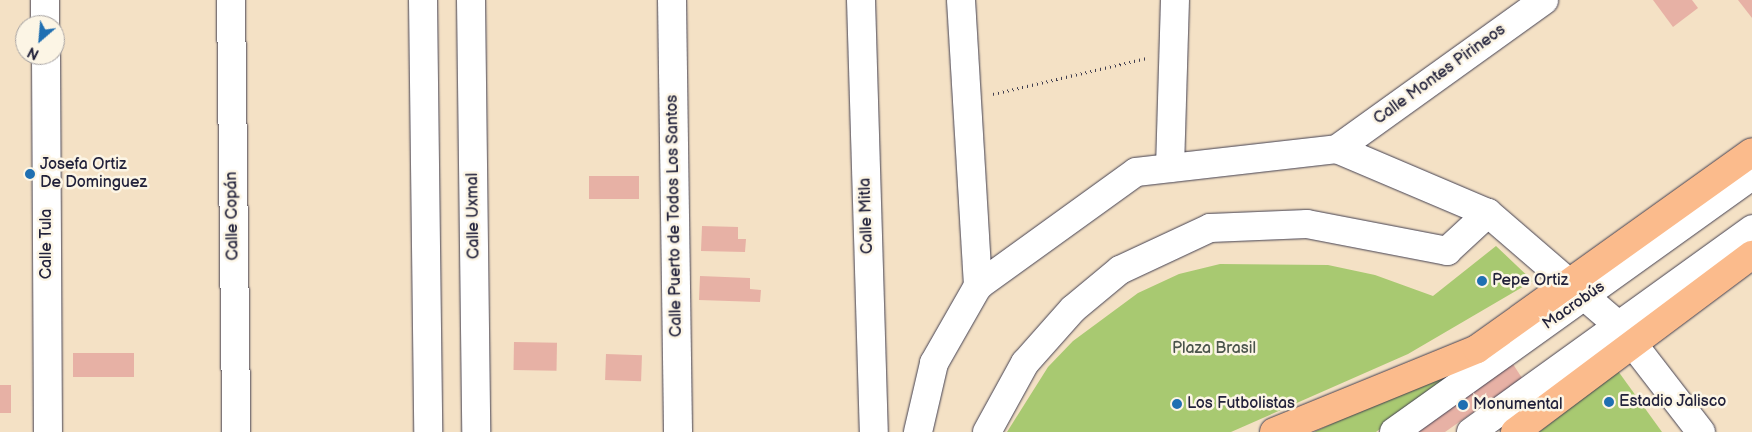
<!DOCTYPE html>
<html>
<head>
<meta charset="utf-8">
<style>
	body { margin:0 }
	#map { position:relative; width:1752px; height:432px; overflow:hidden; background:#f4e1c5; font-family:"Balsamiq Sans",sans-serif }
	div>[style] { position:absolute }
	.green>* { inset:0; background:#a8c971 }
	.building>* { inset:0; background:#e7b1a5; transform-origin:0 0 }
	.path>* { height:3px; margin-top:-1.5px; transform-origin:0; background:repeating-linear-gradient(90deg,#423f50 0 1px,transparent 0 5px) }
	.roads { filter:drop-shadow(0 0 1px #423f50) drop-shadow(0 0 1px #423f50) }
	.minor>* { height:28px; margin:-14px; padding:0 14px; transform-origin:14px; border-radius:14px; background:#fff }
	.major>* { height:28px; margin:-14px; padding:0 14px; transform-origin:14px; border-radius:14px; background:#fbbb8c }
	.dots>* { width:14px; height:14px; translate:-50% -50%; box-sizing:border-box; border:2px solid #fcf5e5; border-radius:50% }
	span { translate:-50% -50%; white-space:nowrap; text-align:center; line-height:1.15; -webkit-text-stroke:5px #fcf5e5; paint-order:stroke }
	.street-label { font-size:16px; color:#22223b }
	.poi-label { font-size:16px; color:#22223b }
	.left { translate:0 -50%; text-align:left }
	.park-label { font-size:16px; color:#4a544b }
	.north { position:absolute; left:15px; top:15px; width:50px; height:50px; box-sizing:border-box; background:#fcf5e5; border:1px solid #a5a1a1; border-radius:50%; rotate:207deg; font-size:14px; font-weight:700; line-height:20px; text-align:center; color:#22223b }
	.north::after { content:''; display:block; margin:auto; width:18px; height:22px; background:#1f6fb2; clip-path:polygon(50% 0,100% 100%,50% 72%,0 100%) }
</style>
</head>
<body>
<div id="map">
	<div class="green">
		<div style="clip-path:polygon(1496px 246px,1533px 281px,1408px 354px,1231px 432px,1007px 432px,1048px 367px,1073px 341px,1138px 293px,1179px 274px,1220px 264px,1328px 265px,1375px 275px,1433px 296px)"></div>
		<div style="clip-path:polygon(1618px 371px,1662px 432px,1539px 432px)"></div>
		<div style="clip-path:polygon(1456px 373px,1376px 432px,1314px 432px,1391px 396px)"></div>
	</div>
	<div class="building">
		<div style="clip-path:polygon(1653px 0,1692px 0,1698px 8px,1673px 27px)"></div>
		<div style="clip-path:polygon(1738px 0,1752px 0,1752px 18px)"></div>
		<div style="left:589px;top:176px;width:50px;height:23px"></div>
		<div style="clip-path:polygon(702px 226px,738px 227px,738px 239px,746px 239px,745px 252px,701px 251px)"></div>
		<div style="clip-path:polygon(700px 276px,750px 278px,750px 289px,761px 290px,760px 302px,699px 300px)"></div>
		<div style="left:514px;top:342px;width:43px;height:28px;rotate:1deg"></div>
		<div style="left:73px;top:353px;width:61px;height:24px"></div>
		<div style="left:606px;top:354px;width:36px;height:26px;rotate:2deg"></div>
		<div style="clip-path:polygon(1509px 358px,1522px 378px,1445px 432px,1405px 432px)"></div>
		<div style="left:0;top:385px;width:11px;height:28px"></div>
	</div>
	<div class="path">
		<div style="left:993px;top:94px;width:158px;rotate:-13.2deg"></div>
	</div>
	<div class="roads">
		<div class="minor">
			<div style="left:45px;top:0;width:25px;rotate:90deg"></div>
			<div style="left:231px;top:0;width:432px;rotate:89.3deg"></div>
			<div style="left:423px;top:0;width:432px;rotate:89.3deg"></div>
			<div style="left:471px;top:0;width:432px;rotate:89.3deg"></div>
			<div style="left:672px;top:0;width:432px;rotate:89.2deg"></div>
			<div style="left:861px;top:0;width:432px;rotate:88.3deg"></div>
			<div style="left:961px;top:0;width:287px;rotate:86.6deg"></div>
			<div style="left:46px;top:55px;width:377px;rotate:89.7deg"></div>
			<div style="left:1337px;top:149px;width:255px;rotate:-35.7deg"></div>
			<div style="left:1170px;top:168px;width:168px;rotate:-88.3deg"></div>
			<div style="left:918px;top:432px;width:71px;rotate:-76.9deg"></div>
			<div style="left:934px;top:363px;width:89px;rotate:-60.3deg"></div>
			<div style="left:978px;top:286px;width:195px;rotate:-35.8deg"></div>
			<div style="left:1136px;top:172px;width:202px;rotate:-6.5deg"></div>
			<div style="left:1337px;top:149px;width:164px;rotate:23deg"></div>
			<div style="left:1488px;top:213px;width:173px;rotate:40.8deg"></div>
			<div style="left:1619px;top:326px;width:134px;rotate:52.3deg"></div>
			<div style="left:987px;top:432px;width:79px;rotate:-61.2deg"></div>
			<div style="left:1025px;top:363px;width:72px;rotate:-48.4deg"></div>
			<div style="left:1073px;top:309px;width:61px;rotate:-39.7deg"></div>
			<div style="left:1120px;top:270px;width:99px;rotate:-25deg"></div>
			<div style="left:1210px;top:228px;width:97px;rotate:-2.4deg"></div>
			<div style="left:1307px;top:224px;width:143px;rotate:10.9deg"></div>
			<div style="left:1447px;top:251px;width:56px;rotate:-42.8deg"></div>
			<div style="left:1394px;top:432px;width:440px;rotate:-35.6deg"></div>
			<div style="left:1471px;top:432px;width:347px;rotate:-35.8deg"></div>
		</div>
		<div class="major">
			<div style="left:1274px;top:432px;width:219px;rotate:-22.2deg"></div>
			<div style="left:1477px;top:349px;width:338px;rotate:-35.6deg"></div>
			<div style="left:1515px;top:432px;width:296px;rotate:-36.8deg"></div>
		</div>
	</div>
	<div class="dots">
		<div style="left:30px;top:174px;background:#1f6fb2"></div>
		<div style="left:1482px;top:281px;background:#1f6fb2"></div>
		<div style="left:1609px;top:402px;background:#1f6fb2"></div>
		<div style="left:1177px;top:404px;background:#1f6fb2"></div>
		<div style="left:1463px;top:405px;background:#1f6fb2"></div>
	</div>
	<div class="street-label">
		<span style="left:1440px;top:75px;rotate:-36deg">Calle Montes Pirineos</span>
		<span style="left:233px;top:216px;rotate:-91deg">Calle Copán</span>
		<span style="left:474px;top:216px;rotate:-91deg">Calle Uxmal</span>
		<span style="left:675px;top:216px;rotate:-91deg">Calle Puerto de Todos Los Santos</span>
		<span style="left:867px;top:216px;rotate:-92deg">Calle Mitla</span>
		<span style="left:47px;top:244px;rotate:-90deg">Calle Tula</span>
		<span style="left:1574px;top:306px;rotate:-35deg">Macrobús</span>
	</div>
	<div class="poi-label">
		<span class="left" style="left:40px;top:174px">Josefa Ortiz<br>De Dominguez</span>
		<span class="left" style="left:1492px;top:281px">Pepe Ortiz</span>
		<span class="left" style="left:1619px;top:402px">Estadio Jalisco</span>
		<span class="left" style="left:1187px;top:404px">Los Futbolistas</span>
		<span class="left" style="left:1473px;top:405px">Monumental</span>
	</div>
	<div class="park-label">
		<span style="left:1214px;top:349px">Plaza Brasil</span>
	</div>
	<div class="north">N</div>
</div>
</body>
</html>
